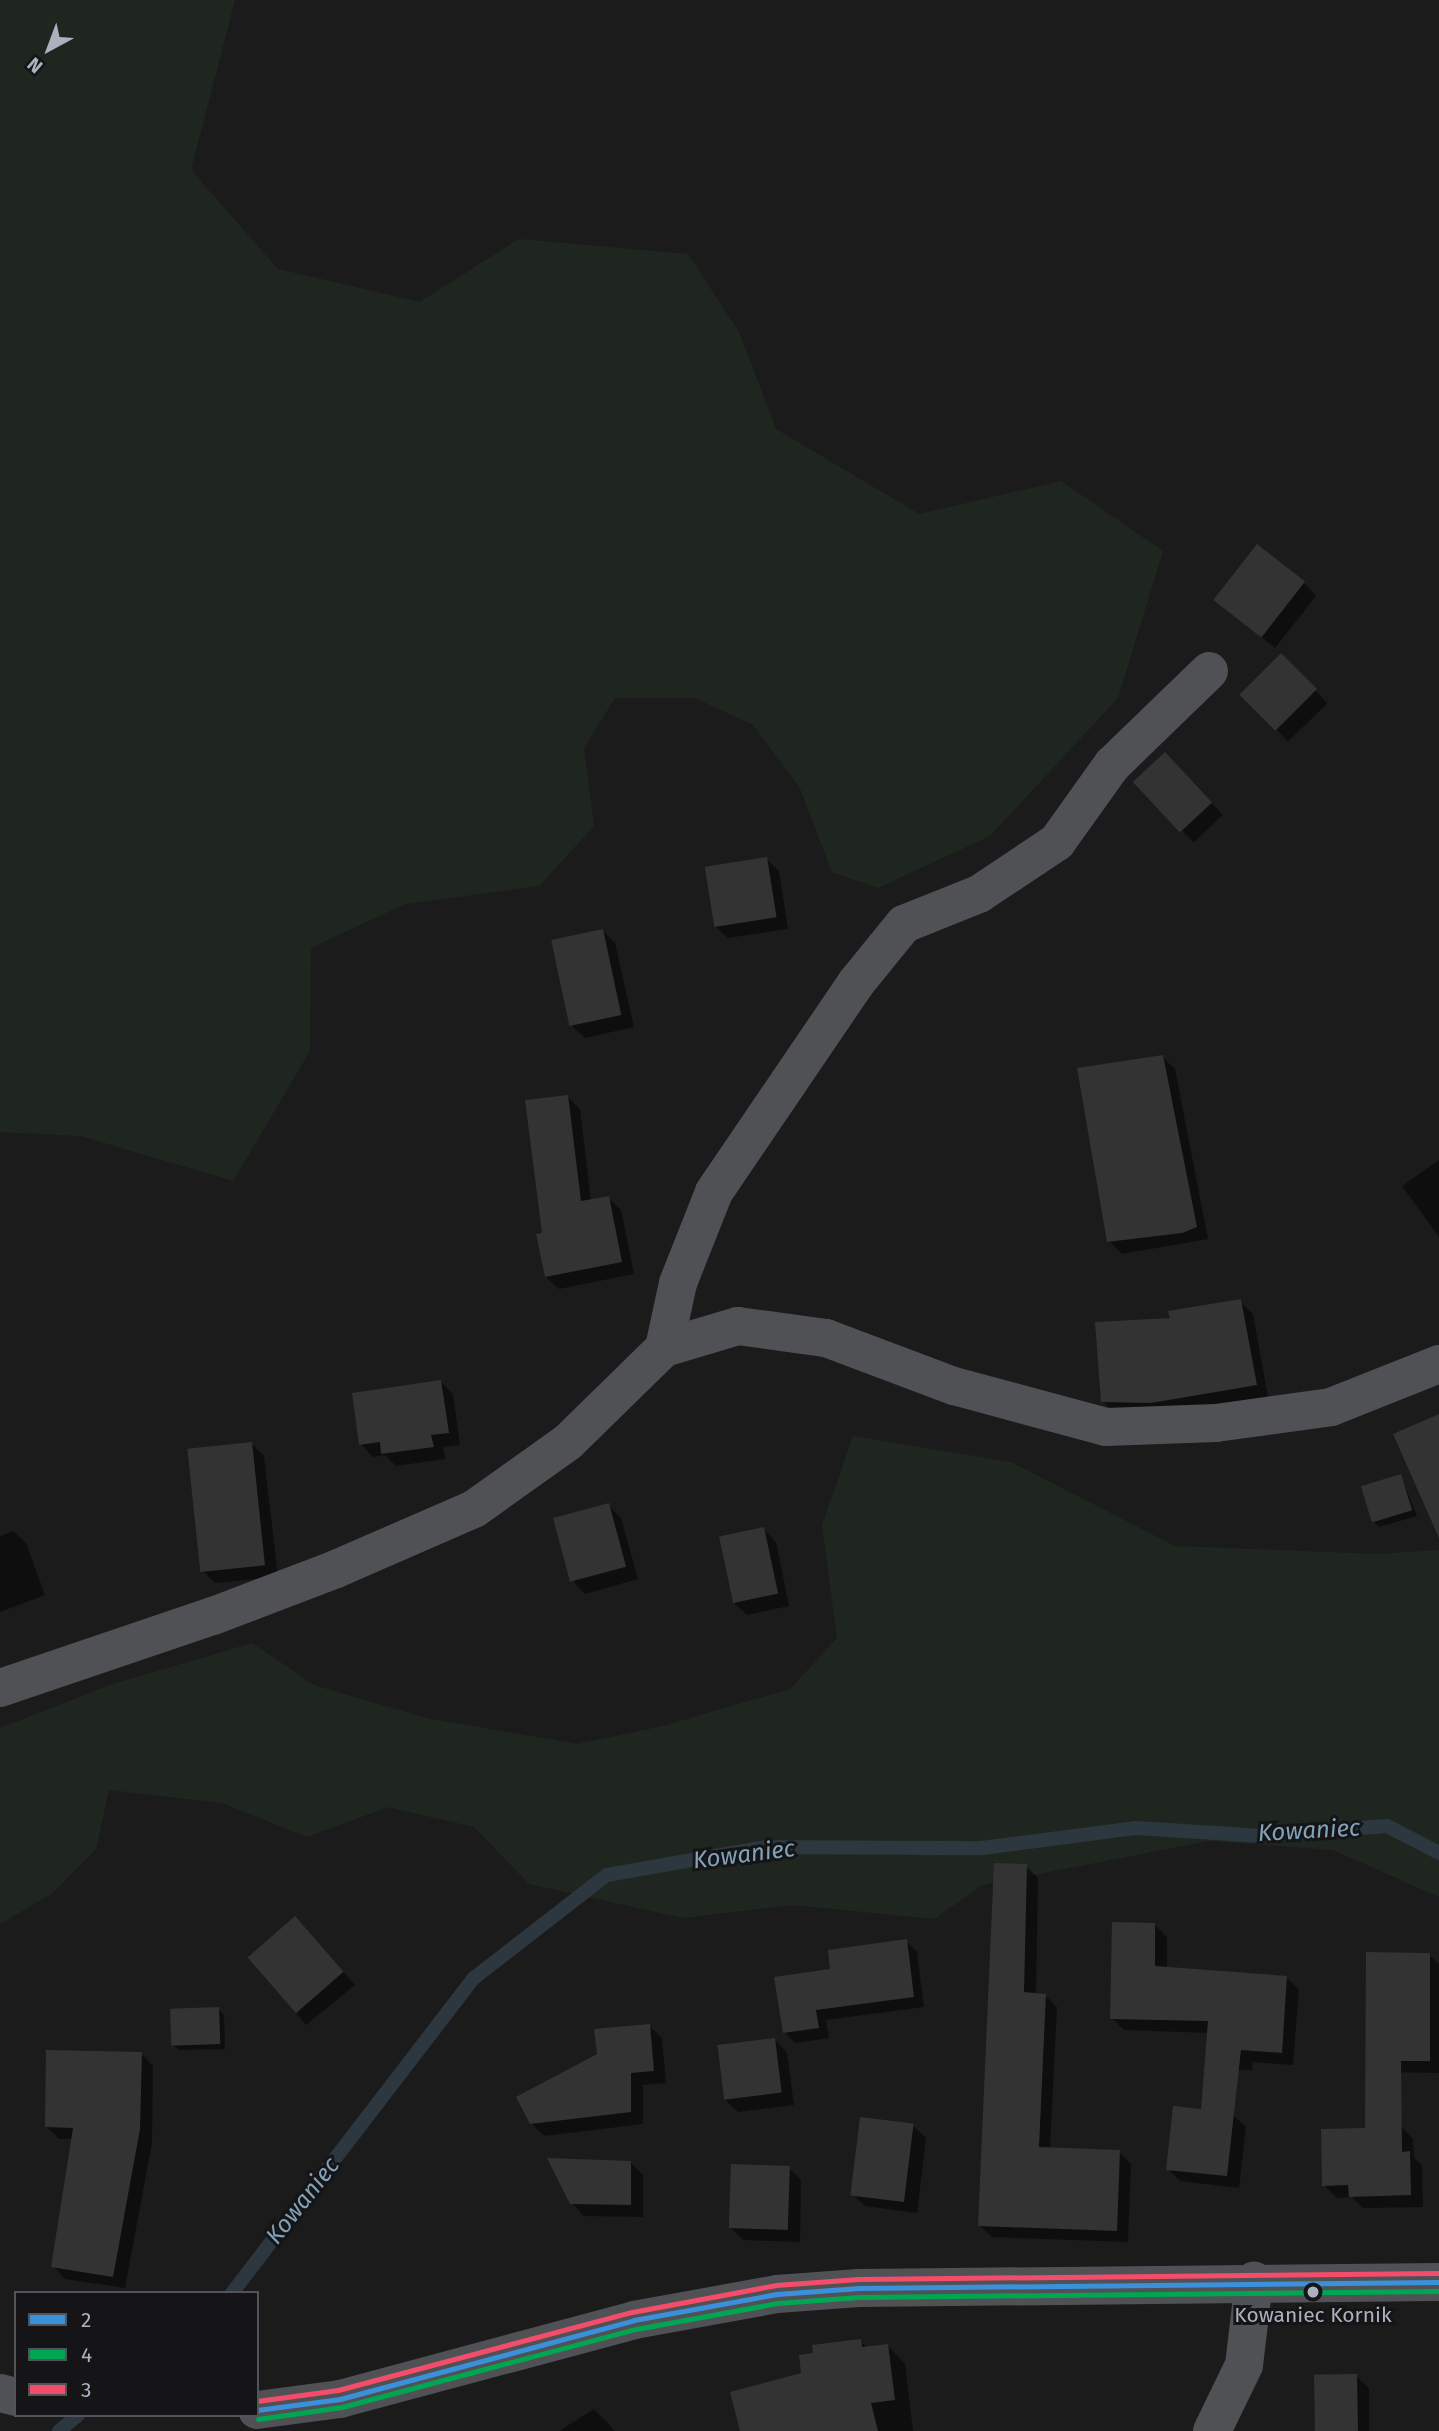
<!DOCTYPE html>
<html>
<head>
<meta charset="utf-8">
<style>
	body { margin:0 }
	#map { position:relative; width:1439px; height:2431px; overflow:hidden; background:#1b1b1c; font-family:"Fira Sans",sans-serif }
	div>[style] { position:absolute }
	.green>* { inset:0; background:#1f2620 }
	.shadow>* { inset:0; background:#0007; transform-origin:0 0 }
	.stream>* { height:14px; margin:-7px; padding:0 7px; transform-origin:7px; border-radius:7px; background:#2d373f }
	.building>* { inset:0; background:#333334; transform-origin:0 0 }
	.minor>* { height:38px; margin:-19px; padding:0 19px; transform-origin:19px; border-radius:19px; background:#4f5155 }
	.bus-1>* { height:5px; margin:-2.5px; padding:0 2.5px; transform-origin:2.5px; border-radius:2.5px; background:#3a90db }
	.bus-2>* { height:5px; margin:-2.5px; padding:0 2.5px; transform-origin:2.5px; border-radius:2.5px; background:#00a651 }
	.bus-3>* { height:5px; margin:-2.5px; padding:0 2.5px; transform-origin:2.5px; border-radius:2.5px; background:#f44d6c }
	.dots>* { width:19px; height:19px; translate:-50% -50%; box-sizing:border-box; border:4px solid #151518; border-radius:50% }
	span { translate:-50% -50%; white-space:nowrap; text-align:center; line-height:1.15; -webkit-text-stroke:6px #151518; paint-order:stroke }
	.bus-label { font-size:21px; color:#acb2bd }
	.water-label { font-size:24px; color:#83a1b8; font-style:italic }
	.legend { position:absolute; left:14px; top:2291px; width:245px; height:126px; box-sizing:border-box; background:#151518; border:2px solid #51545a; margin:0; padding:9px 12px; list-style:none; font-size:21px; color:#acb2bd }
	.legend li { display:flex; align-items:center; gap:14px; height:35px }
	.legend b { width:35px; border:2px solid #51545a }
	.north { position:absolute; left:14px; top:14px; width:70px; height:70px; -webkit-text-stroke:5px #151518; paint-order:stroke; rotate:221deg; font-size:19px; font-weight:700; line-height:28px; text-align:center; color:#acb2bd }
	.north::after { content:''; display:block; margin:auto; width:24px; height:32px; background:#acb2bd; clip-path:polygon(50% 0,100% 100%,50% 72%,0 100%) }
</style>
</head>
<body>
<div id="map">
	<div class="green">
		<div style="clip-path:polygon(0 0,235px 0,191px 170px,278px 269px,420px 302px,519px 239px,688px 254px,739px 332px,776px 429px,919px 514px,1061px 481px,1163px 551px,1118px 698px,990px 836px,878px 888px,832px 872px,799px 786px,753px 725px,695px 698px,615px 698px,584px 748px,594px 826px,539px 886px,405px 904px,311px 948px,310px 1051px,233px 1181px,81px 1136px,0 1132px)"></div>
		<div style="clip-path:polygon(853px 1436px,1011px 1462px,1175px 1546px,1377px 1554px,1439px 1550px,1439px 1897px,1333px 1850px,1208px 1841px,982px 1885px,934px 1919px,792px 1905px,683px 1918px,529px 1884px,474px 1827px,388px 1807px,307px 1837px,222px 1803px,109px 1790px,96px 1849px,53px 1893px,0 1924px,0 1728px,110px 1685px,252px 1643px,314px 1685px,426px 1718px,577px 1744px,663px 1726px,790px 1689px,837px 1638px,822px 1525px)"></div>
	</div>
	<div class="shadow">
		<div style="clip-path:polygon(1304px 583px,1316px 596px,1275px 648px,1216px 600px)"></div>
		<div style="left:1281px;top:655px;width:67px;height:55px;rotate:46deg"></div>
		<div style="left:1165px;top:755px;width:83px;height:40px;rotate:46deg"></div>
		<div style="clip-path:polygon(766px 859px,779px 871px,788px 929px,728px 938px,715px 926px)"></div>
		<div style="clip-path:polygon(603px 931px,615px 943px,634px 1027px,585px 1038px,572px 1026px)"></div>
		<div style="clip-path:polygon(1162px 1057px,1175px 1069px,1208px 1239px,1122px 1254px,1109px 1241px)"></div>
		<div style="clip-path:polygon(567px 1096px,580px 1109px,591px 1201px,608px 1198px,621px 1210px,634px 1274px,559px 1289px,546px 1277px)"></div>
		<div style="clip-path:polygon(1439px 1160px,1439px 1237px,1402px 1186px)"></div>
		<div style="clip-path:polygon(1240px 1301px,1253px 1314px,1268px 1397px,1165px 1415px,1115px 1414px,1103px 1401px,1172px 1319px)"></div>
		<div style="clip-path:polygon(441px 1382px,453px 1394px,460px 1445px,443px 1447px,445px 1459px,396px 1466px,385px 1455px,373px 1457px,361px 1444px)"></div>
		<div style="clip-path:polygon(252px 1444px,264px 1456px,278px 1577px,215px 1583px,203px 1571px)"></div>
		<div style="clip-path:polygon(1401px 1476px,1417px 1516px,1379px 1527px,1373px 1521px)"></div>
		<div style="clip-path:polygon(608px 1505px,621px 1518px,638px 1579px,585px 1594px,573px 1581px)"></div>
		<div style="clip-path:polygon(763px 1529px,776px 1542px,789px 1606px,747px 1615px,734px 1603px)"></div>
		<div style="clip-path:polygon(13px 1531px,26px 1543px,45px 1595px,0 1612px,0 1536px)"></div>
		<div style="clip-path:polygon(1026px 1866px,1038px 1878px,1036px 1995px,1045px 1995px,1057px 2007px,1050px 2149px,1119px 2152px,1131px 2164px,1128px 2242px,992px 2237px,980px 2226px)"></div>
		<div style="clip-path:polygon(1155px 1925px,1167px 1937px,1167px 1969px,1286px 1977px,1299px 1990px,1293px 2065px,1253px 2062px,1252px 2070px,1219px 2070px,1209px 2033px,1124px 2030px,1112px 2018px)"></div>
		<div style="clip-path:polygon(307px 1931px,355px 1985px,306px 2025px,248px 1955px)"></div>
		<div style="clip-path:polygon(906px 1941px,917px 1952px,924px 2007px,826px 2020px,829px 2038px,795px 2043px,784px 2032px)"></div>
		<div style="clip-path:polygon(1429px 1955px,1439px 1964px,1439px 2073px,1380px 2072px)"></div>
		<div style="clip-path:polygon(218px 2009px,224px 2015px,225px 2049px,179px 2050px,173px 2045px)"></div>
		<div style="clip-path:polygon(649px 2026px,662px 2038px,666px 2083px,643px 2085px,643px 2124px,544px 2136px,531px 2123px)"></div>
		<div style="clip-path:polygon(775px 2040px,787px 2053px,794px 2105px,738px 2112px,725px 2100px)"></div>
		<div style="clip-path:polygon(141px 2053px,153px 2066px,152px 2143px,125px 2288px,65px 2279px,53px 2266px,73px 2139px,59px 2139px,47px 2127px)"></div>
		<div style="clip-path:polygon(1233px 2115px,1246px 2127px,1239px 2188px,1180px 2181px,1168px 2169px)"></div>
		<div style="clip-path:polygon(913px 2126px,926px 2138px,917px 2213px,865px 2206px,852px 2194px)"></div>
		<div style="clip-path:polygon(1401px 2126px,1413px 2139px,1414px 2158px,1422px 2165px,1423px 2207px,1363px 2208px,1352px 2197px,1337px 2198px,1324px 2185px)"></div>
		<div style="clip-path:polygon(630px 2162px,643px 2175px,643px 2217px,584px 2216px,572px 2203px)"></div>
		<div style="clip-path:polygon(789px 2168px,801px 2180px,800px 2242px,743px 2240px,731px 2228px)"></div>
		<div style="clip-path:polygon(860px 2341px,868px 2348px,888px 2346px,905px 2364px,913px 2431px,742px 2431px,803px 2374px)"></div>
		<div style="clip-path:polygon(1356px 2376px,1369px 2388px,1369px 2431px,1317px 2431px)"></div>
		<div style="clip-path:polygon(594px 2409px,615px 2431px,559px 2431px)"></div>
	</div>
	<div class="stream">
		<div style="left:232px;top:2293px;width:397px;rotate:-52.5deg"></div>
		<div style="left:474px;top:1978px;width:168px;rotate:-37.8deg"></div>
		<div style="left:607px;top:1875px;width:161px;rotate:-10deg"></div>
		<div style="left:766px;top:1847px;width:216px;rotate:0.3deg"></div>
		<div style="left:982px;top:1848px;width:156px;rotate:-7.4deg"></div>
		<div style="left:1137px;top:1828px;width:125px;rotate:3.7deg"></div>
		<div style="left:1262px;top:1836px;width:125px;rotate:-4.6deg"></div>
		<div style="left:1387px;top:1826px;width:59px;rotate:27.4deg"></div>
		<div style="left:59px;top:2431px;width:25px;rotate:-40deg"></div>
	</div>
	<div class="building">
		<div style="left:1257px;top:544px;width:61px;height:71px;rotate:38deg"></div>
		<div style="left:1281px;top:653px;width:51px;height:59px;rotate:45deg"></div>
		<div style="left:1165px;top:752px;width:69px;height:44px;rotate:47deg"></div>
		<div style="left:767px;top:857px;width:61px;height:63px;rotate:81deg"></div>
		<div style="left:603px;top:929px;width:88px;height:53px;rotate:78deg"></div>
		<div style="clip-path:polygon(1163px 1055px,1197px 1227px,1182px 1233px,1107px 1242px,1077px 1068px)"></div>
		<div style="clip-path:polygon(568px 1095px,581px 1201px,609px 1196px,622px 1262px,545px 1277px,536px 1234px,542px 1233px,525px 1100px)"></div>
		<div style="clip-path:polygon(1241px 1299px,1257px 1385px,1151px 1403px,1101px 1402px,1095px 1322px,1170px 1318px,1168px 1311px)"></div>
		<div style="clip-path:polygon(441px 1380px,449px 1433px,431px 1435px,434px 1447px,381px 1454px,380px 1442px,359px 1445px,352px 1393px)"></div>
		<div style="clip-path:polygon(1439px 1414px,1439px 1538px,1393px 1434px)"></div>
		<div style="left:252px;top:1442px;width:124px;height:65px;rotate:84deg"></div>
		<div style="left:1401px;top:1474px;width:38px;height:42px;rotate:73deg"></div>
		<div style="left:609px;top:1503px;width:66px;height:58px;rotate:75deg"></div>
		<div style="left:764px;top:1527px;width:68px;height:46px;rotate:78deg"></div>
		<div style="clip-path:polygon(994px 1863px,1027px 1864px,1024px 1992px,1046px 1994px,1039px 2147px,1120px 2150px,1117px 2231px,978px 2226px)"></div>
		<div style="left:295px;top:1916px;width:74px;height:63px;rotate:49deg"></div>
		<div style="clip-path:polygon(1112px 1922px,1155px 1923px,1155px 1966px,1287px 1976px,1282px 2053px,1241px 2050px,1227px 2176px,1166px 2170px,1173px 2106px,1201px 2109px,1208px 2021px,1110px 2019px)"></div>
		<div style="clip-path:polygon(907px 1939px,914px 1997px,816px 2010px,819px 2028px,783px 2033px,774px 1977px,830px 1969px,828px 1950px)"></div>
		<div style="clip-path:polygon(1366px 1952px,1430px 1953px,1430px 2061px,1401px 2061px,1402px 2152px,1410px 2151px,1411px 2195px,1349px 2197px,1348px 2185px,1322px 2186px,1321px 2129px,1365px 2128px)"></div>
		<div style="left:219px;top:2007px;width:37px;height:49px;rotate:88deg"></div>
		<div style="clip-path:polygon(650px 2024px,654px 2071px,631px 2073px,631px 2112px,530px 2124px,516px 2097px,597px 2054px,594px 2029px)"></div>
		<div style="left:775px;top:2038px;width:55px;height:58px;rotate:83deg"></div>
		<div style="clip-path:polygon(46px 2050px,142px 2052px,140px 2129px,113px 2277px,51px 2267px,73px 2128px,45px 2127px)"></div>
		<div style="left:860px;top:2117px;width:54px;height:79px;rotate:7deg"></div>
		<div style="clip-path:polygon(547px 2158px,631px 2161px,631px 2205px,570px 2204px)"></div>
		<div style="left:731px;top:2164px;width:59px;height:64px;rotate:2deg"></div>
		<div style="clip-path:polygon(861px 2339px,862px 2347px,888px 2344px,895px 2400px,871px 2403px,878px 2431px,740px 2431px,730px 2392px,801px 2373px,799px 2355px,813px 2353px,812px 2345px)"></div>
		<div style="left:1357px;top:2374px;width:57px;height:43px;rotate:89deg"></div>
	</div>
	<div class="minor">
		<div style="left:664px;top:1348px;width:77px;rotate:-16.6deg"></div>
		<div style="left:738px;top:1326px;width:89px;rotate:7.8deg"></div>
		<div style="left:826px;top:1338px;width:137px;rotate:20.6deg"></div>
		<div style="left:954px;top:1386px;width:157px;rotate:15.1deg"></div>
		<div style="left:1106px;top:1427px;width:110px;rotate:-2.1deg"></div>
		<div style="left:1216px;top:1423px;width:116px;rotate:-7.9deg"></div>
		<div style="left:1331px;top:1407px;width:116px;rotate:-21.7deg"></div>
		<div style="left:0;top:1688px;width:225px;rotate:-18.7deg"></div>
		<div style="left:213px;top:1616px;width:132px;rotate:-20.9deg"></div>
		<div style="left:336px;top:1569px;width:150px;rotate:-23.5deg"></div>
		<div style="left:474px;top:1509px;width:115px;rotate:-35.5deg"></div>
		<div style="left:568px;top:1442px;width:134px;rotate:-44.4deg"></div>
		<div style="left:664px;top:1348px;width:66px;rotate:-77.8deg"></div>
		<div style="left:678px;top:1283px;width:98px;rotate:-68.4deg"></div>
		<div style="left:714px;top:1192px;width:253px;rotate:-55.8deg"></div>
		<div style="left:856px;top:983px;width:76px;rotate:-50.9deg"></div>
		<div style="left:904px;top:924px;width:81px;rotate:-21.8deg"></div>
		<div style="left:979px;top:894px;width:94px;rotate:-33.7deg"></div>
		<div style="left:1057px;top:842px;width:95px;rotate:-54.5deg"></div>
		<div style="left:1112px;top:765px;width:135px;rotate:-44.1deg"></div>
		<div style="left:0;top:2393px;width:16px;rotate:14deg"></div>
		<div style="left:257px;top:2410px;width:84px;rotate:-7.5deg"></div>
		<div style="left:340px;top:2399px;width:304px;rotate:-15deg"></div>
		<div style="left:634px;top:2320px;width:145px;rotate:-10.3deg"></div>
		<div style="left:777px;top:2294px;width:82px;rotate:-4.2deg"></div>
		<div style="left:859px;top:2288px;width:580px;rotate:-0.59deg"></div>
		<div style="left:1212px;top:2431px;width:73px;rotate:-64.1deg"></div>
		<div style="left:1244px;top:2365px;width:85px;rotate:-83.2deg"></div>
	</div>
	<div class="bus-1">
		<div style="left:257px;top:2410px;width:84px;rotate:-7.5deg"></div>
		<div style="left:340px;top:2399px;width:304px;rotate:-15deg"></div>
		<div style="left:634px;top:2320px;width:145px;rotate:-10.3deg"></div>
		<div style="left:777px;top:2294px;width:82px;rotate:-4.2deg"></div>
		<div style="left:859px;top:2288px;width:580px;rotate:-0.59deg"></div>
	</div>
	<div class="bus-2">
		<div style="left:258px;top:2419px;width:85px;rotate:-8.1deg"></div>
		<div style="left:342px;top:2407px;width:304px;rotate:-14.9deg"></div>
		<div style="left:636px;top:2329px;width:144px;rotate:-10.4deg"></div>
		<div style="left:778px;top:2303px;width:81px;rotate:-4.2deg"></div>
		<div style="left:859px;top:2297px;width:580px;rotate:-0.59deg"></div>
	</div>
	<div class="bus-3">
		<div style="left:257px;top:2401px;width:82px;rotate:-7.7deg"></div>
		<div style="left:338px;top:2390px;width:304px;rotate:-14.9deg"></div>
		<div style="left:632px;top:2312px;width:147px;rotate:-10.6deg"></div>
		<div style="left:776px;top:2285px;width:83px;rotate:-4.1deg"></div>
		<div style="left:859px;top:2279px;width:580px;rotate:-0.59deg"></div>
	</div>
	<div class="dots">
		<div style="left:1313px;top:2292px;background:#acb2bd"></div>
	</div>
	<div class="bus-label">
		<span style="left:1313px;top:2315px">Kowaniec Kornik</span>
	</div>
	<div class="water-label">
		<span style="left:1309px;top:1831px;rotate:-3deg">Kowaniec</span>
		<span style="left:744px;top:1855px;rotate:-7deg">Kowaniec</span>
		<span style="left:303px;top:2201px;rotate:-52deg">Kowaniec</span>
	</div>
	<ul class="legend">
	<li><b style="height:9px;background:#3a90db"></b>2</li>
	<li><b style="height:9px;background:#00a651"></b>4</li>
	<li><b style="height:9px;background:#f44d6c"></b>3</li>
	</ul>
	<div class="north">N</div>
</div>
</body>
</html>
